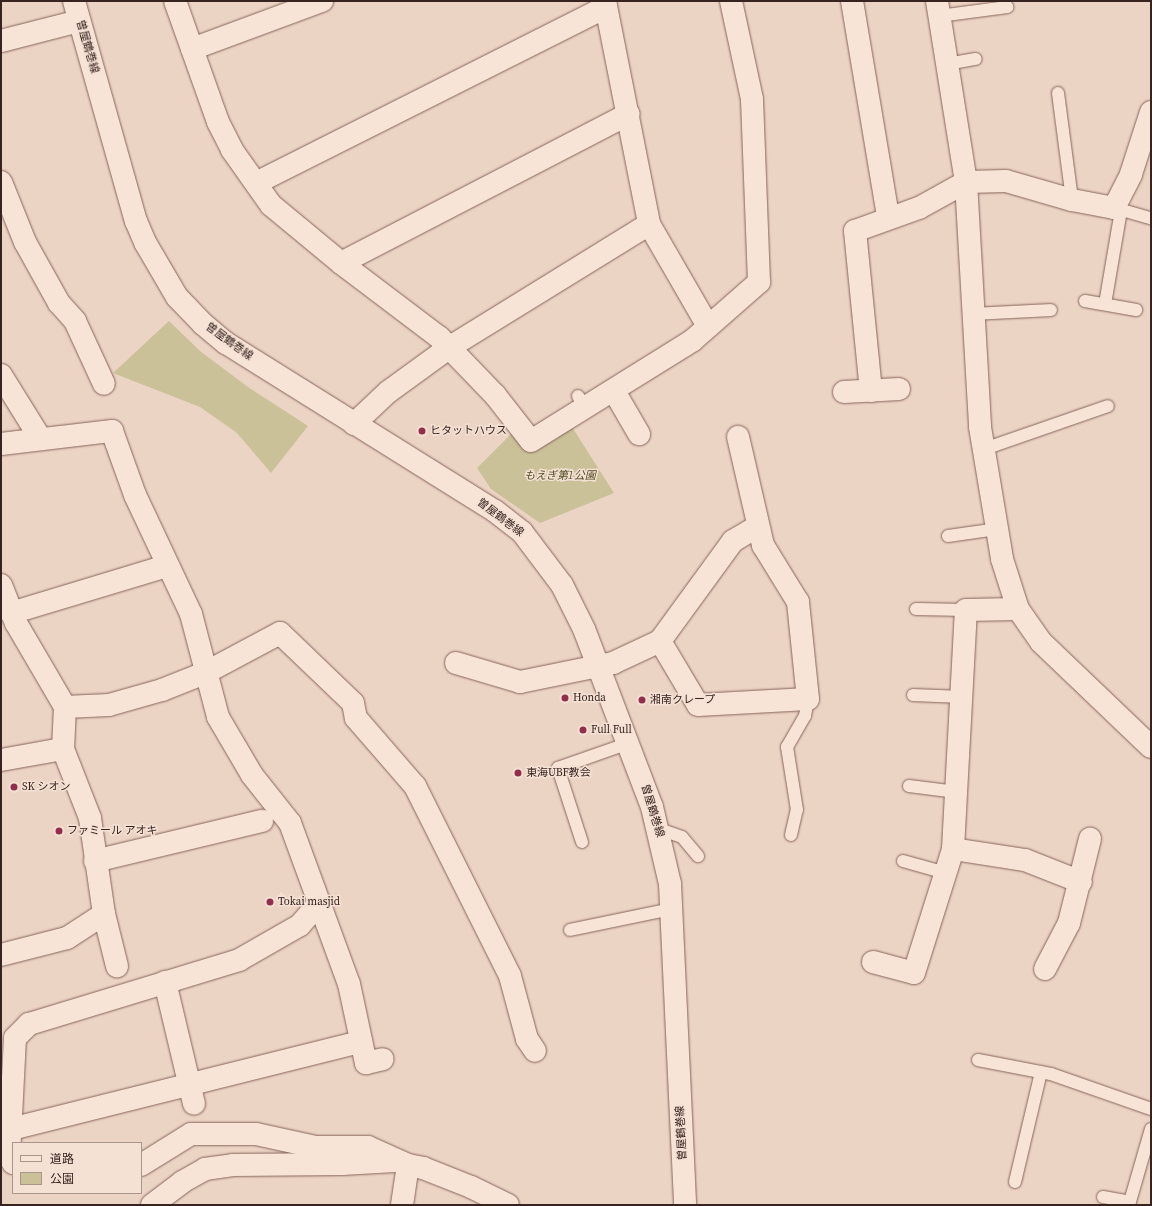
<!DOCTYPE html>
<html>
<head>
<meta charset="utf-8">
<style>
	body { margin:0 }
	#map { position:relative; width:1152px; height:1206px; overflow:hidden; background:#ecd4c4; font-family:"Source Serif 4","Noto Sans JP",serif }
	div>[style] { position:absolute }
	.green>* { inset:0; background:#cac199 }
	.roads { filter:drop-shadow(0 0 1px #86655b) drop-shadow(0 0 1px #86655b) }
	.lane>* { height:12px; margin:-6px; padding:0 6px; transform-origin:6px; border-radius:6px; background:#f7e4d7 }
	.street>* { height:22px; margin:-11px; padding:0 11px; transform-origin:11px; border-radius:11px; background:#f7e4d7 }
	.secondary>* { height:22px; margin:-11px; padding:0 11px; transform-origin:11px; border-radius:11px; background:#f7e4d7 }
	.dots>* { width:11px; height:11px; translate:-50% -50%; box-sizing:border-box; border:2px solid #f4e1d4; border-radius:50% }
	span { translate:-50% -50%; white-space:nowrap; text-align:center; line-height:1.15; -webkit-text-stroke:3px #f4e1d4; paint-order:stroke }
	.street-label { font-size:11px; color:#37231f }
	.poi-label { font-size:11px; color:#37231f }
	.left { translate:0 -50%; text-align:left }
	.park-label { font-size:11px; color:#525026; font-style:italic }
	.frame { position:absolute; inset:0; border:2px solid #37231f; pointer-events:none }
	.legend { position:absolute; left:12px; top:1142px; width:130px; height:52px; box-sizing:border-box; background:#f4e1d4; border:1px solid #a8958c; margin:0; padding:5px 7px; list-style:none; font-size:12px; color:#37231f }
	.legend li { display:flex; align-items:center; gap:8px; height:20px }
	.legend b { width:20px; border:1px solid #a8958c }
</style>
</head>
<body>
<div id="map">
	<div class="green">
		<div style="clip-path:polygon(169px 321px,200px 351px,248px 387px,308px 426px,271px 473px,237px 433px,200px 407px,113px 373px)"></div>
		<div style="clip-path:polygon(572px 427px,614px 493px,540px 523px,491px 489px,477px 468px,514px 431px)"></div>
	</div>
	<div class="roads">
		<div class="lane">
			<div style="left:939px;top:16px;width:69px;rotate:-7.5deg"></div>
			<div style="left:947px;top:64px;width:29px;rotate:-10deg"></div>
			<div style="left:1058px;top:93px;width:108px;rotate:82.5deg"></div>
			<div style="left:1115px;top:208px;width:37px;rotate:16deg"></div>
			<div style="left:1085px;top:301px;width:52px;rotate:10deg"></div>
			<div style="left:1105px;top:304px;width:95px;rotate:-80.3deg"></div>
			<div style="left:973px;top:314px;width:78px;rotate:-2.9deg"></div>
			<div style="left:578px;top:396px;width:14px;rotate:60deg"></div>
			<div style="left:984px;top:449px;width:131px;rotate:-19.1deg"></div>
			<div style="left:948px;top:536px;width:49px;rotate:-8.1deg"></div>
			<div style="left:916px;top:609px;width:50px;rotate:1.1deg"></div>
			<div style="left:913px;top:695px;width:50px;rotate:2.3deg"></div>
			<div style="left:909px;top:786px;width:48px;rotate:7.1deg"></div>
			<div style="left:659px;top:829px;width:24px;rotate:19deg"></div>
			<div style="left:682px;top:837px;width:25px;rotate:50deg"></div>
			<div style="left:791px;top:835px;width:26px;rotate:-77deg"></div>
			<div style="left:797px;top:810px;width:64px;rotate:-99deg"></div>
			<div style="left:787px;top:747px;width:36px;rotate:-60deg"></div>
			<div style="left:805px;top:716px;width:17px;rotate:-80deg"></div>
			<div style="left:582px;top:842px;width:78px;rotate:-108deg"></div>
			<div style="left:558px;top:768px;width:75px;rotate:-19.4deg"></div>
			<div style="left:903px;top:861px;width:45px;rotate:15.6deg"></div>
			<div style="left:570px;top:930px;width:103px;rotate:-11.7deg"></div>
			<div style="left:978px;top:1060px;width:74px;rotate:10.9deg"></div>
			<div style="left:1051px;top:1074px;width:106px;rotate:19.3deg"></div>
			<div style="left:1015px;top:1182px;width:113px;rotate:-76.7deg"></div>
			<div style="left:1103px;top:1197px;width:27px;rotate:10deg"></div>
			<div style="left:1129px;top:1205px;width:79px;rotate:-73.9deg"></div>
		</div>
		<div class="street">
			<div style="left:175px;top:1px;width:128px;rotate:70.4deg"></div>
			<div style="left:218px;top:122px;width:31px;rotate:63deg"></div>
			<div style="left:232px;top:150px;width:67px;rotate:54.7deg"></div>
			<div style="left:271px;top:205px;width:91px;rotate:39.6deg"></div>
			<div style="left:341px;top:263px;width:123px;rotate:37.1deg"></div>
			<div style="left:439px;top:337px;width:81px;rotate:46deg"></div>
			<div style="left:495px;top:395px;width:58px;rotate:52deg"></div>
			<div style="left:531px;top:441px;width:191px;rotate:-31.9deg"></div>
			<div style="left:693px;top:340px;width:88px;rotate:-41.3deg"></div>
			<div style="left:759px;top:282px;width:183px;rotate:-92.2deg"></div>
			<div style="left:752px;top:99px;width:100px;rotate:-102.1deg"></div>
			<div style="left:605px;top:1px;width:227px;rotate:78.8deg"></div>
			<div style="left:649px;top:224px;width:118px;rotate:60deg"></div>
			<div style="left:852px;top:1px;width:219px;rotate:80.5deg"></div>
			<div style="left:937px;top:1px;width:183px;rotate:80.9deg"></div>
			<div style="left:966px;top:182px;width:245px;rotate:86.7deg"></div>
			<div style="left:980px;top:427px;width:134px;rotate:80.5deg"></div>
			<div style="left:1002px;top:559px;width:52px;rotate:72.3deg"></div>
			<div style="left:1018px;top:609px;width:40px;rotate:55.1deg"></div>
			<div style="left:1041px;top:642px;width:152px;rotate:43.7deg"></div>
			<div style="left:1px;top:41px;width:81px;rotate:-14.4deg"></div>
			<div style="left:192px;top:49px;width:139px;rotate:-20.3deg"></div>
			<div style="left:1px;top:182px;width:65px;rotate:68.2deg"></div>
			<div style="left:25px;top:242px;width:70px;rotate:60.9deg"></div>
			<div style="left:59px;top:303px;width:24px;rotate:48deg"></div>
			<div style="left:75px;top:321px;width:69px;rotate:65.3deg"></div>
			<div style="left:256px;top:183px;width:392px;rotate:-26.7deg"></div>
			<div style="left:341px;top:263px;width:324px;rotate:-27.4deg"></div>
			<div style="left:1px;top:375px;width:74px;rotate:58.2deg"></div>
			<div style="left:614px;top:391px;width:50px;rotate:59.8deg"></div>
			<div style="left:871px;top:391px;width:161px;rotate:-95.7deg"></div>
			<div style="left:855px;top:231px;width:68px;rotate:-19.8deg"></div>
			<div style="left:919px;top:208px;width:54px;rotate:-29deg"></div>
			<div style="left:966px;top:182px;width:40px;rotate:-1.4deg"></div>
			<div style="left:1006px;top:181px;width:69px;rotate:16.1deg"></div>
			<div style="left:1072px;top:200px;width:43px;rotate:10.8deg"></div>
			<div style="left:1114px;top:208px;width:38px;rotate:-63deg"></div>
			<div style="left:1131px;top:174px;width:65px;rotate:-72.1deg"></div>
			<div style="left:844px;top:392px;width:55px;rotate:-3.1deg"></div>
			<div style="left:354px;top:424px;width:47px;rotate:-43.3deg"></div>
			<div style="left:388px;top:392px;width:77px;rotate:-36deg"></div>
			<div style="left:450px;top:347px;width:234px;rotate:-31.7deg"></div>
			<div style="left:1px;top:444px;width:112px;rotate:-6.7deg"></div>
			<div style="left:112px;top:431px;width:68px;rotate:70.2deg"></div>
			<div style="left:135px;top:495px;width:132px;rotate:64.8deg"></div>
			<div style="left:191px;top:614px;width:106px;rotate:75.3deg"></div>
			<div style="left:218px;top:717px;width:67px;rotate:59.6deg"></div>
			<div style="left:252px;top:775px;width:61px;rotate:51.6deg"></div>
			<div style="left:290px;top:823px;width:171px;rotate:69.9deg"></div>
			<div style="left:349px;top:984px;width:81px;rotate:77.9deg"></div>
			<div style="left:366px;top:1063px;width:17px;rotate:-13deg"></div>
			<div style="left:1px;top:585px;width:41px;rotate:68.5deg"></div>
			<div style="left:16px;top:623px;width:97px;rotate:59.7deg"></div>
			<div style="left:65px;top:707px;width:42px;rotate:92.7deg"></div>
			<div style="left:63px;top:749px;width:74px;rotate:68.6deg"></div>
			<div style="left:90px;top:818px;width:97px;rotate:81.7deg"></div>
			<div style="left:104px;top:914px;width:44px;rotate:147deg"></div>
			<div style="left:67px;top:938px;width:68px;rotate:165.6deg"></div>
			<div style="left:11px;top:613px;width:163px;rotate:-16.8deg"></div>
			<div style="left:660px;top:641px;width:74px;rotate:59.3deg"></div>
			<div style="left:698px;top:705px;width:110px;rotate:-3.1deg"></div>
			<div style="left:808px;top:699px;width:98px;rotate:-95.9deg"></div>
			<div style="left:798px;top:602px;width:67px;rotate:-121.6deg"></div>
			<div style="left:763px;top:545px;width:111px;rotate:-103deg"></div>
			<div style="left:456px;top:663px;width:67px;rotate:16.5deg"></div>
			<div style="left:520px;top:682px;width:95px;rotate:-11.5deg"></div>
			<div style="left:613px;top:663px;width:52px;rotate:-25.1deg"></div>
			<div style="left:660px;top:641px;width:124px;rotate:-53.9deg"></div>
			<div style="left:733px;top:541px;width:29px;rotate:-31deg"></div>
			<div style="left:65px;top:707px;width:44px;rotate:-2.6deg"></div>
			<div style="left:109px;top:705px;width:55px;rotate:-15.8deg"></div>
			<div style="left:162px;top:690px;width:46px;rotate:-21.6deg"></div>
			<div style="left:205px;top:673px;width:85px;rotate:-28.1deg"></div>
			<div style="left:280px;top:633px;width:101px;rotate:43.8deg"></div>
			<div style="left:353px;top:703px;width:15px;rotate:79deg"></div>
			<div style="left:356px;top:718px;width:90px;rotate:49.1deg"></div>
			<div style="left:415px;top:786px;width:212px;rotate:63.4deg"></div>
			<div style="left:510px;top:976px;width:65px;rotate:74.9deg"></div>
			<div style="left:527px;top:1039px;width:14px;rotate:56deg"></div>
			<div style="left:1px;top:760px;width:63px;rotate:-10.1deg"></div>
			<div style="left:953px;top:849px;width:73px;rotate:8.7deg"></div>
			<div style="left:1025px;top:860px;width:60px;rotate:21.4deg"></div>
			<div style="left:95px;top:861px;width:172px;rotate:-13.5deg"></div>
			<div style="left:104px;top:914px;width:54px;rotate:76deg"></div>
			<div style="left:873px;top:962px;width:42px;rotate:15deg"></div>
			<div style="left:914px;top:973px;width:130px;rotate:-72.5deg"></div>
			<div style="left:953px;top:849px;width:239px;rotate:-86.9deg"></div>
			<div style="left:966px;top:610px;width:52px;rotate:-1.1deg"></div>
			<div style="left:1045px;top:969px;width:52px;rotate:-62.4deg"></div>
			<div style="left:1069px;top:923px;width:87px;rotate:-76deg"></div>
			<div style="left:165px;top:982px;width:125px;rotate:76.6deg"></div>
			<div style="left:11px;top:1129px;width:361px;rotate:-14deg"></div>
			<div style="left:13px;top:1163px;width:8px;rotate:-120deg"></div>
			<div style="left:9px;top:1156px;width:118px;rotate:-87.1deg"></div>
			<div style="left:15px;top:1038px;width:20px;rotate:-45deg"></div>
			<div style="left:29px;top:1024px;width:220px;rotate:-16.9deg"></div>
			<div style="left:239px;top:960px;width:70px;rotate:-29.8deg"></div>
			<div style="left:300px;top:925px;width:30px;rotate:-49deg"></div>
			<div style="left:141px;top:1165px;width:59px;rotate:-31.8deg"></div>
			<div style="left:191px;top:1134px;width:65px"></div>
			<div style="left:256px;top:1134px;width:61px;rotate:12.2deg"></div>
			<div style="left:316px;top:1147px;width:52px"></div>
			<div style="left:368px;top:1147px;width:44px;rotate:24.2deg"></div>
			<div style="left:408px;top:1165px;width:15px;rotate:11deg"></div>
			<div style="left:423px;top:1168px;width:52px;rotate:21.6deg"></div>
			<div style="left:471px;top:1187px;width:41px;rotate:25.9deg"></div>
			<div style="left:152px;top:1205px;width:38px;rotate:-37deg"></div>
			<div style="left:182px;top:1182px;width:26px;rotate:-29deg"></div>
			<div style="left:205px;top:1169px;width:28px;rotate:-8deg"></div>
			<div style="left:233px;top:1165px;width:109px;rotate:-0.5deg"></div>
			<div style="left:342px;top:1164px;width:53px;rotate:-3.2deg"></div>
			<div style="left:402px;top:1205px;width:40px;rotate:-81.5deg"></div>
		</div>
		<div class="secondary">
			<div style="left:74px;top:1px;width:229px;rotate:74.3deg"></div>
			<div style="left:136px;top:221px;width:25px;rotate:67deg"></div>
			<div style="left:146px;top:244px;width:61px;rotate:59.7deg"></div>
			<div style="left:177px;top:297px;width:37px;rotate:46deg"></div>
			<div style="left:203px;top:324px;width:30px;rotate:40deg"></div>
			<div style="left:226px;top:343px;width:317px;rotate:32deg"></div>
			<div style="left:495px;top:511px;width:34px;rotate:38deg"></div>
			<div style="left:522px;top:532px;width:66px;rotate:53deg"></div>
			<div style="left:562px;top:585px;width:49px;rotate:63.4deg"></div>
			<div style="left:584px;top:629px;width:191px;rotate:69.1deg"></div>
			<div style="left:652px;top:807px;width:79px;rotate:76.8deg"></div>
			<div style="left:670px;top:884px;width:321px;rotate:87.3deg"></div>
		</div>
	</div>
	<div class="dots">
		<div style="left:422px;top:431px;background:#922e4c"></div>
		<div style="left:565px;top:698px;background:#922e4c"></div>
		<div style="left:642px;top:700px;background:#922e4c"></div>
		<div style="left:583px;top:730px;background:#922e4c"></div>
		<div style="left:518px;top:773px;background:#922e4c"></div>
		<div style="left:14px;top:787px;background:#922e4c"></div>
		<div style="left:59px;top:831px;background:#922e4c"></div>
		<div style="left:270px;top:902px;background:#922e4c"></div>
	</div>
	<div class="street-label">
		<span style="left:87px;top:47px;rotate:74deg">曽屋鶴巻線</span>
		<span style="left:229px;top:342px;rotate:36deg">曽屋鶴巻線</span>
		<span style="left:500px;top:518px;rotate:37deg">曽屋鶴巻線</span>
		<span style="left:652px;top:811px;rotate:73deg">曽屋鶴巻線</span>
		<span style="left:682px;top:1133px;rotate:-93deg">曽屋鶴巻線</span>
	</div>
	<div class="poi-label">
		<span class="left" style="left:430px;top:431px">ヒタットハウス</span>
		<span class="left" style="left:573px;top:698px">Honda</span>
		<span class="left" style="left:650px;top:700px">湘南クレープ</span>
		<span class="left" style="left:591px;top:730px">Full Full</span>
		<span class="left" style="left:526px;top:773px">東海UBF教会</span>
		<span class="left" style="left:22px;top:787px">SK シオン</span>
		<span class="left" style="left:67px;top:831px">ファミール アオキ</span>
		<span class="left" style="left:278px;top:902px">Tokai masjid</span>
	</div>
	<div class="park-label">
		<span style="left:560px;top:476px">もえぎ第1公園</span>
	</div>
	<div class="frame"></div>
	<ul class="legend">
	<li><b style="height:5px;background:#f7e4d7"></b>道路</li>
	<li><b style="height:11px;background:#cac199"></b>公園</li>
	</ul>
</div>
</body>
</html>
